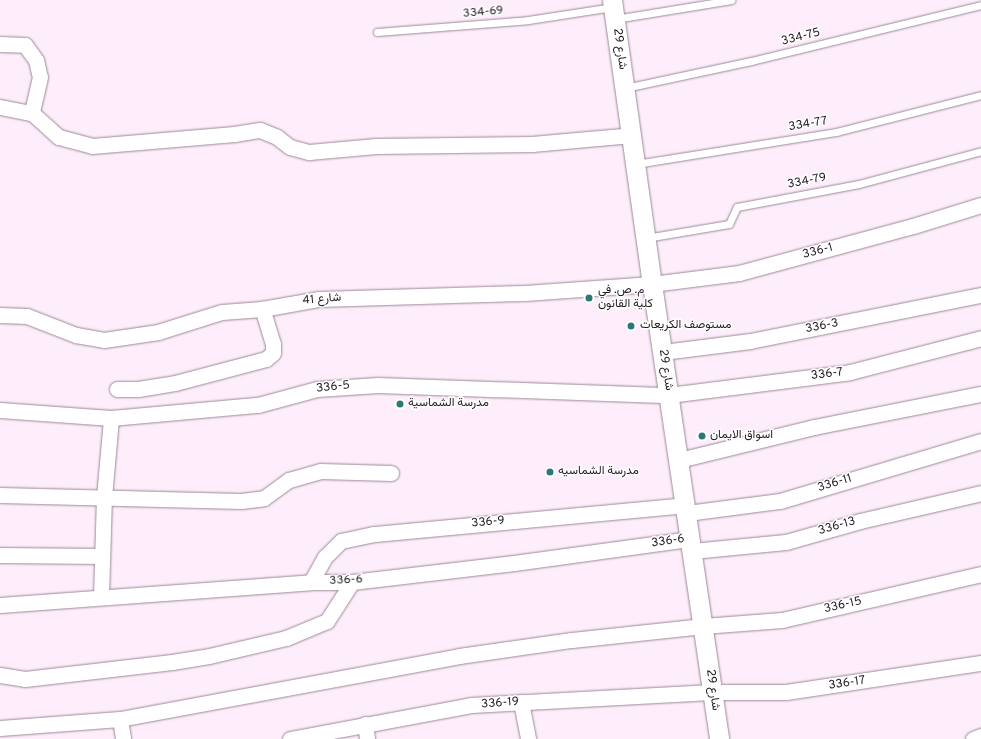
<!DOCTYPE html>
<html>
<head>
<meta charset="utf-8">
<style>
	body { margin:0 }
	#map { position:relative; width:981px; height:739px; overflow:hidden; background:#feeefb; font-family:Overpass,Vazirmatn,sans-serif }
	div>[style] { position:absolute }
	.roads { filter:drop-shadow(0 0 1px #9b8998) drop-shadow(0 0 1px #9b8998) }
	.service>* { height:7px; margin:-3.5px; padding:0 3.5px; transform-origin:3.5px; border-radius:3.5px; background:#fff }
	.minor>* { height:15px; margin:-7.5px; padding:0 7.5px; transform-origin:7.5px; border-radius:7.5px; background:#fff }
	.tertiary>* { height:19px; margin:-9.5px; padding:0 9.5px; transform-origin:9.5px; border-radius:9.5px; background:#fff }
	.dots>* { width:11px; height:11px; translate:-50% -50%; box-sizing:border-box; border:2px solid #fff; border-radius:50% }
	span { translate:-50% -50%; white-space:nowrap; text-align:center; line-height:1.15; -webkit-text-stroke:3px #fff; paint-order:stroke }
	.street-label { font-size:12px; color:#231c22 }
	.poi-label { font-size:12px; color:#231c22 }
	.left { translate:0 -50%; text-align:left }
</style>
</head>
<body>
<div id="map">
	<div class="roads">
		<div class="service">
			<div style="left:615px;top:19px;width:118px;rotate:-9.3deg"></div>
			<div style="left:377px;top:32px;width:151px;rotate:-4.5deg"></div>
			<div style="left:528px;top:20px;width:86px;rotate:-8.7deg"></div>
			<div style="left:625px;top:88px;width:129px;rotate:-12.1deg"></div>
			<div style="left:751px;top:61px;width:237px;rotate:-13.7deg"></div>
			<div style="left:636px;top:164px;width:203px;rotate:-9.1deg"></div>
			<div style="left:836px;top:132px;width:150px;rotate:-14.3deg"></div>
			<div style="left:646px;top:238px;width:84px;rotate:-9.6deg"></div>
			<div style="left:729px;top:224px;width:19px;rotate:-65deg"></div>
			<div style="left:737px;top:207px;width:124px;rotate:-10.7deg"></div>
			<div style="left:859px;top:184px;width:126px;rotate:-15.1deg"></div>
		</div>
		<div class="minor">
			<div style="left:0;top:44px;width:25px;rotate:2deg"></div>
			<div style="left:25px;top:45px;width:19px;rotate:54deg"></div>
			<div style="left:36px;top:60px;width:17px;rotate:77deg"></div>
			<div style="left:40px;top:77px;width:37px;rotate:103deg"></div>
			<div style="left:0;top:107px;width:33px;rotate:11deg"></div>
			<div style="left:32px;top:113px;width:36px;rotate:42deg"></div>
			<div style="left:59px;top:137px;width:34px;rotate:15deg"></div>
			<div style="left:92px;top:146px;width:143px;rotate:-4.8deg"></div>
			<div style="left:234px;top:134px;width:26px;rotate:-9deg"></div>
			<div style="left:260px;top:130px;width:18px;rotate:22deg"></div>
			<div style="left:277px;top:137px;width:16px;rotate:38deg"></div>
			<div style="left:290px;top:147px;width:20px;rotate:15deg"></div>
			<div style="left:309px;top:152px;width:67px;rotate:-5.1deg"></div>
			<div style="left:376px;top:146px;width:156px;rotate:-0.7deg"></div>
			<div style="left:532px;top:144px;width:100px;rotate:-5.1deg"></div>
			<div style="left:0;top:315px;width:27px;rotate:2deg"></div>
			<div style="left:27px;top:316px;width:53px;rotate:21.2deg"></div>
			<div style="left:76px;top:335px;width:28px;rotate:10deg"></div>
			<div style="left:104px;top:340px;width:55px;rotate:-8.4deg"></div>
			<div style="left:158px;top:332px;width:67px;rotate:-17.4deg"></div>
			<div style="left:222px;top:312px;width:40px;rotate:-4.3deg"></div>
			<div style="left:262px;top:309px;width:58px;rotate:-10deg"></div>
			<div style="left:319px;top:299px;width:206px;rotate:-1.7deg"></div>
			<div style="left:525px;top:293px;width:127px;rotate:-4.1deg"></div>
			<div style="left:652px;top:284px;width:88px;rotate:-7.2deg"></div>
			<div style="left:739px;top:273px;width:180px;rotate:-15.1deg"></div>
			<div style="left:913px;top:226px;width:71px;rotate:-17.2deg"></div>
			<div style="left:663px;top:352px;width:88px;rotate:-7.2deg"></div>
			<div style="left:750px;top:341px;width:236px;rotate:-11.3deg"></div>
			<div style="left:117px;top:389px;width:21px"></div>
			<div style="left:138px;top:389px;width:37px;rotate:-9deg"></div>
			<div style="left:175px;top:383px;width:94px;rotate:-14.8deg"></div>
			<div style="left:266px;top:359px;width:9px;rotate:-41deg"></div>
			<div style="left:273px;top:353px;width:9px;rotate:-90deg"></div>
			<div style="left:273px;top:344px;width:37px;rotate:-107deg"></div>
			<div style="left:0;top:410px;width:111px;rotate:4.1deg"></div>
			<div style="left:111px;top:418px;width:148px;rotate:-5.1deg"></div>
			<div style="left:258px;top:405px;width:61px;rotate:-15.2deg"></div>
			<div style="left:317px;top:389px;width:61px;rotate:-3.8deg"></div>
			<div style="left:378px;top:385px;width:291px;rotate:2deg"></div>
			<div style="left:669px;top:395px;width:182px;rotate:-7.2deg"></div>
			<div style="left:850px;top:372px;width:135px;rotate:-14.5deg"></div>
			<div style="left:679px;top:460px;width:139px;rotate:-13.7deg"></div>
			<div style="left:814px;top:427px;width:170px;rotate:-11.2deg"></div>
			<div style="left:0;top:495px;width:241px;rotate:1.4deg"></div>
			<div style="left:241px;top:501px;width:23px;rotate:-7deg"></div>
			<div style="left:264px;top:498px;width:31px;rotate:-36deg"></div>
			<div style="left:289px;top:480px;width:32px;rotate:-16deg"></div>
			<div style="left:320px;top:471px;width:71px;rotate:1.6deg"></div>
			<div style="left:687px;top:513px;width:94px;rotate:-7.4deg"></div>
			<div style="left:780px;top:501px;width:210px;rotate:-16.6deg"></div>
			<div style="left:692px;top:551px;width:94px;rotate:-5.5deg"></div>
			<div style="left:786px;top:542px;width:77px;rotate:-15.8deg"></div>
			<div style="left:860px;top:521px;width:124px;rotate:-13deg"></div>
			<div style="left:0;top:555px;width:102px;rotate:0.6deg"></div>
			<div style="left:311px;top:582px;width:29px;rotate:-61deg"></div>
			<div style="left:325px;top:557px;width:23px;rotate:-45deg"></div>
			<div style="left:341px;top:541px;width:34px;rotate:-12deg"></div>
			<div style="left:374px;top:534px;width:312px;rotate:-5.3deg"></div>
			<div style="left:101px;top:597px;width:100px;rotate:-88.3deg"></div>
			<div style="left:104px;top:497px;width:79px;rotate:-84.9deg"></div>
			<div style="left:0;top:605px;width:312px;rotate:-4.2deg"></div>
			<div style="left:311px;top:582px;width:41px"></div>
			<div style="left:352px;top:582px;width:163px;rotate:-6.7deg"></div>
			<div style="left:514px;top:563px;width:178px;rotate:-7.8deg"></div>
			<div style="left:0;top:675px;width:25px;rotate:9deg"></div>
			<div style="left:25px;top:679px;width:148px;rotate:-6.6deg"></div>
			<div style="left:172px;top:662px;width:37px;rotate:-9deg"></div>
			<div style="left:209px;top:656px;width:79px;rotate:-13.2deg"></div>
			<div style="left:286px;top:638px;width:44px;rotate:-22.5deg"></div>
			<div style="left:327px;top:621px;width:46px;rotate:-57.3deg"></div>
			<div style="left:521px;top:702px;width:38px;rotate:79deg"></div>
			<div style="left:120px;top:719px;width:20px;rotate:81deg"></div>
			<div style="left:365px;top:724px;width:15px;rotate:82deg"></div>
			<div style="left:0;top:728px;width:120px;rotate:-4.3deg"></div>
			<div style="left:120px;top:719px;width:345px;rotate:-10.5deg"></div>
			<div style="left:459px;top:656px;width:114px;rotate:-8.1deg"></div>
			<div style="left:572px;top:640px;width:132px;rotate:-6.1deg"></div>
			<div style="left:703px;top:626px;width:79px;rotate:-4.3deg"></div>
			<div style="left:782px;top:620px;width:204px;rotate:-13deg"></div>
			<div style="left:290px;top:739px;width:184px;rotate:-10.6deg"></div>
			<div style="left:471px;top:705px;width:241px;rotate:-3.1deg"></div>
			<div style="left:712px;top:692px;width:74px"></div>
			<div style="left:786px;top:692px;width:197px;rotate:-8.5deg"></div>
			<div style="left:973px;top:739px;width:9px;rotate:-21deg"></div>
		</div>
		<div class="tertiary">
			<div style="left:612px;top:0;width:287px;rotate:82deg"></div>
			<div style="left:652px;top:284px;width:460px;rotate:81.6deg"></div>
		</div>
	</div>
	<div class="dots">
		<div style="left:589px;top:298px;background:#2d7779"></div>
		<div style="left:631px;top:326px;background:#2d7779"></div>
		<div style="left:400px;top:404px;background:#2d7779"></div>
		<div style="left:702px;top:436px;background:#2d7779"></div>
		<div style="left:550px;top:472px;background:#2d7779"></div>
	</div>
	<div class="street-label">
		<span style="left:483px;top:13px;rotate:-5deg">334-69</span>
		<span style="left:801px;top:38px;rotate:-14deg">334-75</span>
		<span style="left:619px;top:49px;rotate:82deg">شارع 29</span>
		<span style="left:808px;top:125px;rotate:-9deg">334-77</span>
		<span style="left:807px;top:182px;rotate:-11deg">334-79</span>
		<span style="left:818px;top:252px;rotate:-15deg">336-1</span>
		<span style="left:322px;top:300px;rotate:-5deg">شارع 41</span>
		<span style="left:822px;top:327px;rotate:-11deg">336-3</span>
		<span style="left:665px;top:370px;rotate:81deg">شارع 29</span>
		<span style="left:827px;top:375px;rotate:-7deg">336-7</span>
		<span style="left:333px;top:388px;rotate:-6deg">336-5</span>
		<span style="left:835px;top:484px;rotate:-17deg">336-11</span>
		<span style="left:488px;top:523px;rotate:-5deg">336-9</span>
		<span style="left:837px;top:527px;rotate:-16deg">336-13</span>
		<span style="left:668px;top:542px;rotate:-8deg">336-6</span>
		<span style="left:346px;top:581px;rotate:-3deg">336-6</span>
		<span style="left:843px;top:606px;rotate:-13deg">336-15</span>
		<span style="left:847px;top:684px;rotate:-8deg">336-17</span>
		<span style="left:712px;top:690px;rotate:82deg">شارع 29</span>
		<span style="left:500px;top:704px;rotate:-4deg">336-19</span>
	</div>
	<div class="poi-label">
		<span class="left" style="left:598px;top:298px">م. ص. في<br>كلية القانون</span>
		<span class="left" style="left:640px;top:326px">مستوصف الكريعات</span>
		<span class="left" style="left:408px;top:404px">مدرسة الشماسية</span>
		<span class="left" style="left:710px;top:436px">اسواق الايمان</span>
		<span class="left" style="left:558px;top:472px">مدرسة الشماسيه</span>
	</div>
</div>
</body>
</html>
